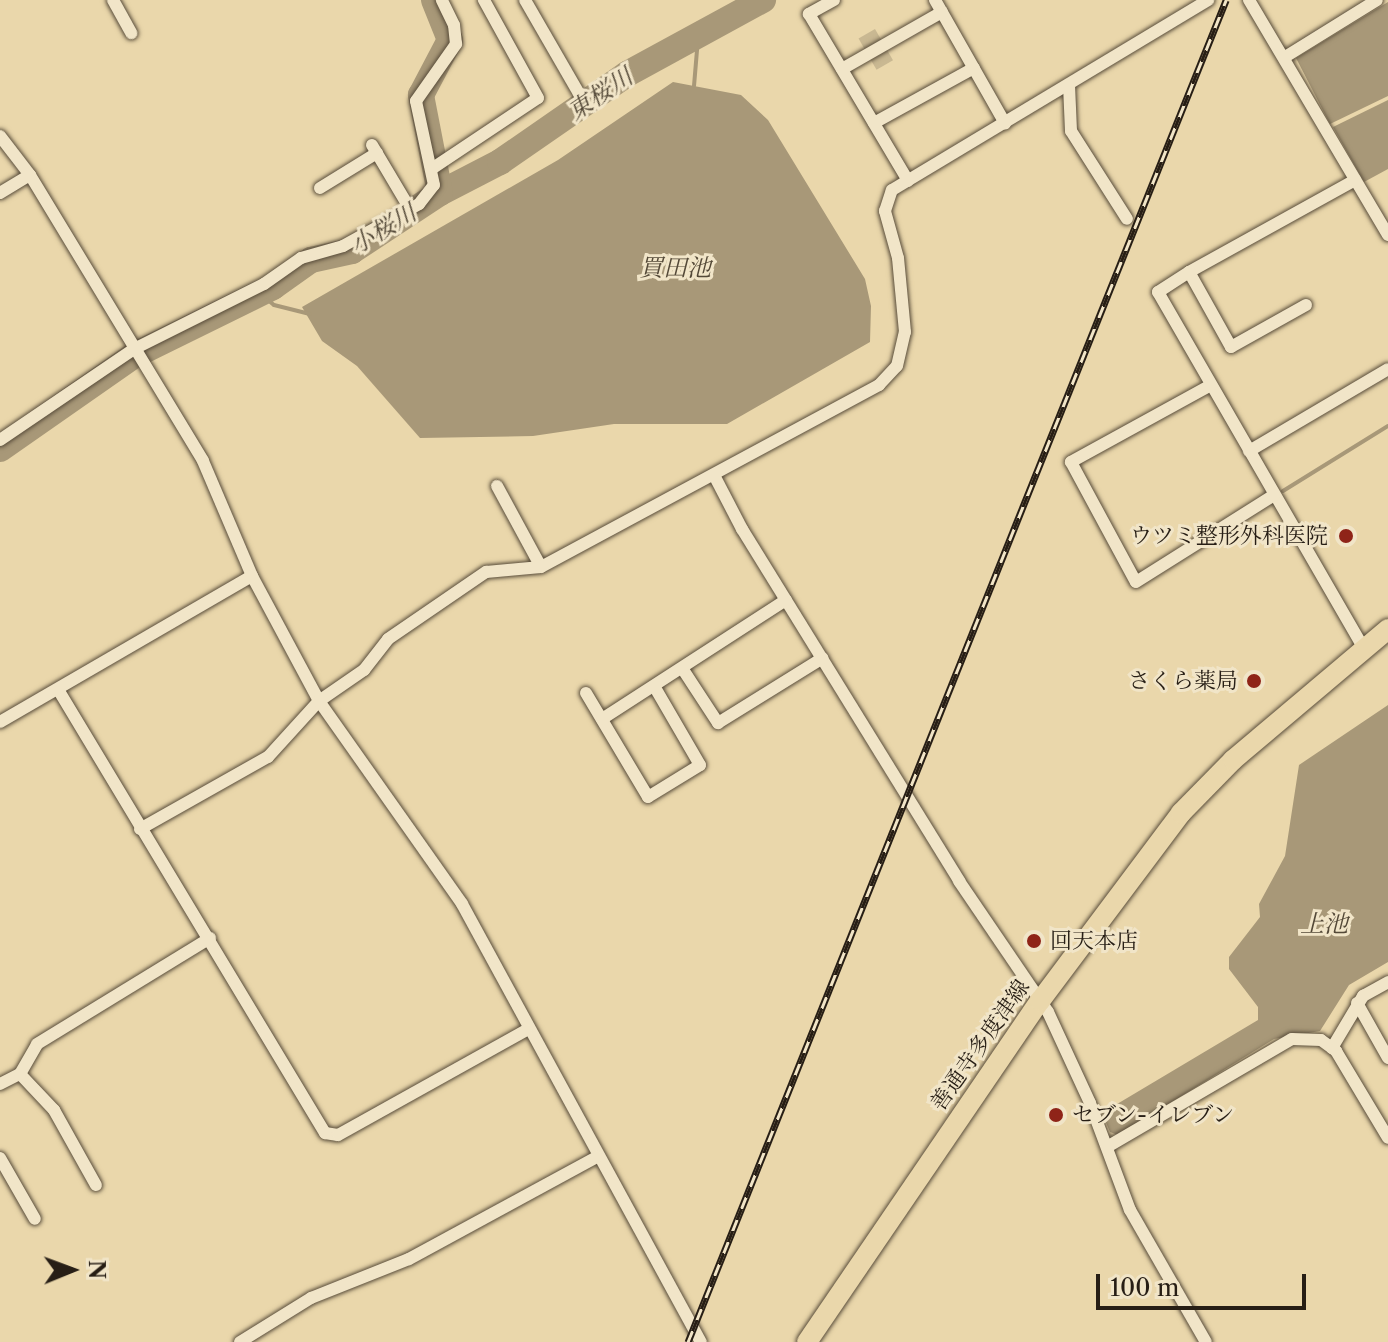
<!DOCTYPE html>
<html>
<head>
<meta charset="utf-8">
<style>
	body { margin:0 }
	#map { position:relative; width:1388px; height:1342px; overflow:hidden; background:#ead7ab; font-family:"Libre Caslon Text","Noto Serif JP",serif }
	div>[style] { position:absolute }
	.green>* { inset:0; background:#c9b892; transform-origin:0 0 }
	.water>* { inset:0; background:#a89878 }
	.stream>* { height:4px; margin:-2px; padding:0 2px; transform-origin:2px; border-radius:2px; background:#a89878 }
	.river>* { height:26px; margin:-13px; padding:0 13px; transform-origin:13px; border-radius:13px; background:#a89878 }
	.roads { filter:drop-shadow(0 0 2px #584c3a) drop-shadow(0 0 2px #584c3a) }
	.street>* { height:12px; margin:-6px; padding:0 6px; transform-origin:6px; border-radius:6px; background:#f1e5c8 }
	.primary>* { height:20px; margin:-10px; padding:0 10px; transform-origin:10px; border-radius:10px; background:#ead7ab }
	.rail>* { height:7px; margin-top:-3.5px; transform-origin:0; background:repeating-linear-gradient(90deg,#f1e5c8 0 12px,#271e15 0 24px); box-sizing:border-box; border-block:2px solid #271e15 }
	.dots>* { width:22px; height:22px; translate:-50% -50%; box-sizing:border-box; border:4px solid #f1e5c8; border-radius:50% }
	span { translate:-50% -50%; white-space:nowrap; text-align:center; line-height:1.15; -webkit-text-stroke:6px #f1e5c8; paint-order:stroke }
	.poi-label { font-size:22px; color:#271e15 }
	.right { translate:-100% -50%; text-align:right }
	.left { translate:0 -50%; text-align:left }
	.street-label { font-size:22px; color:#271e15 }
	.water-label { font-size:24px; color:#544938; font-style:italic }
	.north { position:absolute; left:32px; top:1230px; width:80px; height:80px; -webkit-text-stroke:6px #f1e5c8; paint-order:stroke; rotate:89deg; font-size:22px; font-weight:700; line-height:32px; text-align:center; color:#271e15 }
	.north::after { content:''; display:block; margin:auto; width:28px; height:36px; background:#271e15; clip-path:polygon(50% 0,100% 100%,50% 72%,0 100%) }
	.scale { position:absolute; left:1096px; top:1274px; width:210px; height:36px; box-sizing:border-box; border:4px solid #271e15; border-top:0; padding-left:10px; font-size:24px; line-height:28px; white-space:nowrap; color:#271e15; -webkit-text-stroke:6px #f1e5c8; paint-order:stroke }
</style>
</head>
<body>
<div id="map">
	<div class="green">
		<div style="left:875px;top:29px;width:36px;height:19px;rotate:60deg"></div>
	</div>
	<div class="water">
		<div style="clip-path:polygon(1388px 2px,1388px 96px,1330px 124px,1296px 58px)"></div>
		<div style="clip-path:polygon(673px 82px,741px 95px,768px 120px,865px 279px,871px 306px,870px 342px,727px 424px,614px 424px,533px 436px,420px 438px,357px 366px,322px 341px,302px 307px,558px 160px)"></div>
		<div style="clip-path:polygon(1388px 100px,1388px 169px,1364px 182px,1333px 127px)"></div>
		<div style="clip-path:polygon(1388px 705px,1388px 962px,1349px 985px,1320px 1031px,1274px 1039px,1118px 1135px,1110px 1132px,1102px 1113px,1258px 1020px,1258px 1007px,1229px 969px,1229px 957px,1260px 917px,1259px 904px,1285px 856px,1299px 765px)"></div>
	</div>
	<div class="stream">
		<div style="left:694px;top:86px;width:48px;rotate:-85.2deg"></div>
		<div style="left:260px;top:293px;width:18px;rotate:41deg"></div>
		<div style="left:274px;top:305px;width:37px;rotate:14deg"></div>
		<div style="left:1283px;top:491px;width:123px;rotate:-31.8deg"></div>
	</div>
	<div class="river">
		<div style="left:440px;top:193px;width:68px;rotate:-27.3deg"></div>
		<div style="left:500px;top:162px;width:155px;rotate:-34.7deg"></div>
		<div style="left:627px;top:74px;width:155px;rotate:-28.6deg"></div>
		<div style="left:141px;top:352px;width:147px;rotate:-26.2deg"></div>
		<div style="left:273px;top:287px;width:47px;rotate:-35.4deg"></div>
		<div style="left:311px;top:260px;width:42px;rotate:-12.4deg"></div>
		<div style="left:352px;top:251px;width:105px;rotate:-33.4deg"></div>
		<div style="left:440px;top:193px;width:100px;rotate:-101deg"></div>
		<div style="left:421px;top:95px;width:62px;rotate:-62.2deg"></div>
		<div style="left:450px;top:40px;width:43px;rotate:-111.8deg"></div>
		<div style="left:0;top:449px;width:161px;rotate:-34.9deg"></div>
	</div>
	<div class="roads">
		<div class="street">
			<div style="left:113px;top:0;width:38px;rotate:61deg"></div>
			<div style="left:525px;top:0;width:112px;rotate:60deg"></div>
			<div style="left:834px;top:0;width:29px;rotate:151deg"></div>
			<div style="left:809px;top:14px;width:194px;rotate:59.3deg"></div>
			<div style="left:935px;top:0;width:142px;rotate:60.4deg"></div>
			<div style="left:1249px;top:0;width:273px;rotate:59.4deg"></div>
			<div style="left:1285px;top:57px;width:108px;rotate:-31.8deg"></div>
			<div style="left:842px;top:69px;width:115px;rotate:-29.7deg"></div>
			<div style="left:1069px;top:85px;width:46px;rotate:87.5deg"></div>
			<div style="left:1071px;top:131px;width:104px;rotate:57.5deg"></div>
			<div style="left:874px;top:123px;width:114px;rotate:-28.8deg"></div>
			<div style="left:0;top:136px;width:49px;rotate:52.4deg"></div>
			<div style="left:30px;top:175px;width:334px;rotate:58.8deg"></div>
			<div style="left:203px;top:461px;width:125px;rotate:66.9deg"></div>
			<div style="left:252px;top:576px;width:142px;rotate:61.8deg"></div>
			<div style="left:319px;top:701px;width:248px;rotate:54.8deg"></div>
			<div style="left:462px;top:904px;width:499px;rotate:61.4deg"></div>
			<div style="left:372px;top:145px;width:74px;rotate:59.3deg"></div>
			<div style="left:433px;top:168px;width:126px;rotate:-33.7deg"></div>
			<div style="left:538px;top:98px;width:112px;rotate:-118.9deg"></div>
			<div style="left:320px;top:188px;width:67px;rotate:-31.6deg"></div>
			<div style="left:0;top:193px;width:35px;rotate:-31deg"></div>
			<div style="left:1189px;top:272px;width:190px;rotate:-29deg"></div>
			<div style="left:1306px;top:305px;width:86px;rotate:150.8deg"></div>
			<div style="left:1231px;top:347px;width:86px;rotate:-119.2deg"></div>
			<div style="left:1189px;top:272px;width:37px;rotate:147deg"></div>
			<div style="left:1158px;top:292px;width:412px;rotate:60deg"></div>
			<div style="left:1211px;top:385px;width:160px;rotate:151.2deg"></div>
			<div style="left:1071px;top:462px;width:136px;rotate:61.6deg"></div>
			<div style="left:1136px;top:582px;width:163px;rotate:-32.2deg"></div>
			<div style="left:0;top:440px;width:162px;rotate:-34.2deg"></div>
			<div style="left:134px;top:349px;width:145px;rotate:-26.6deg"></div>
			<div style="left:264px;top:284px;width:45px;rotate:-35.1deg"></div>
			<div style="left:301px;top:258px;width:44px;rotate:-15.9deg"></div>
			<div style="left:343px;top:246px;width:87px;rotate:-28.9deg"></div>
			<div style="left:419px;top:204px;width:24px;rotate:-52deg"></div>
			<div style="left:434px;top:185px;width:86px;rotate:-102.1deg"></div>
			<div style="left:416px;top:101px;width:70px;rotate:-54.9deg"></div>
			<div style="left:456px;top:44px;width:19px;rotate:-96deg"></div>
			<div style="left:454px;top:25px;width:28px;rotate:-116deg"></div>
			<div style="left:1249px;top:451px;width:161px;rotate:-30.5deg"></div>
			<div style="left:714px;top:475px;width:61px;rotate:62.6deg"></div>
			<div style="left:742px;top:529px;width:414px;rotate:58.3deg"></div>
			<div style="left:959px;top:881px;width:158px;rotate:55.8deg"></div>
			<div style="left:1048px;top:1012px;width:100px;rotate:65.2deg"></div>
			<div style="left:1090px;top:1103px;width:114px;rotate:69.5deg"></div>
			<div style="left:1130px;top:1210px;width:152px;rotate:60.1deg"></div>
			<div style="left:497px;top:486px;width:92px;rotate:61.5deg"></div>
			<div style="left:682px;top:668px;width:66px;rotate:56.8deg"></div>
			<div style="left:718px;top:723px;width:123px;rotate:-31.8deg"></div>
			<div style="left:59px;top:691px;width:516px;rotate:58.96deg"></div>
			<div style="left:325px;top:1133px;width:13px;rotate:9deg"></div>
			<div style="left:338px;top:1135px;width:216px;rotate:-29.1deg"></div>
			<div style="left:586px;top:693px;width:121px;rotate:59.2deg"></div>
			<div style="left:648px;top:797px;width:61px;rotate:-31.6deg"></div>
			<div style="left:700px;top:765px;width:91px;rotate:-120.2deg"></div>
			<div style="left:602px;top:719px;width:219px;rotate:-32.9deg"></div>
			<div style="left:0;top:722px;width:291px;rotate:-30.1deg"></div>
			<div style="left:140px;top:829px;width:147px;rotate:-29.4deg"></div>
			<div style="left:268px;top:757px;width:76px;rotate:-47.7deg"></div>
			<div style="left:319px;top:701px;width:55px;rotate:-34.6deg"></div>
			<div style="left:364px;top:670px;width:39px;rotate:-52deg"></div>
			<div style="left:388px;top:639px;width:119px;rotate:-34.4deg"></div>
			<div style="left:486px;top:572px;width:55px;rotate:-5.2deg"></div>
			<div style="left:541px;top:567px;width:384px;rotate:-28.3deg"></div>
			<div style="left:879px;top:385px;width:26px;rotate:-47deg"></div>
			<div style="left:897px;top:366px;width:35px;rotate:-77deg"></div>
			<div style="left:905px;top:332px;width:74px;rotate:-95.4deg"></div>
			<div style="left:898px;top:258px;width:49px;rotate:-105.5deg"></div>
			<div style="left:885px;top:211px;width:22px;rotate:-72deg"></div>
			<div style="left:892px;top:190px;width:369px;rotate:-31deg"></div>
			<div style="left:1357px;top:1003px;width:63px;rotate:60.6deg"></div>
			<div style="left:1332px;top:1048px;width:61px;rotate:-59.2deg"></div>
			<div style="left:1363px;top:996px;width:29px;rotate:-29deg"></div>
			<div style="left:20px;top:1074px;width:50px;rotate:46.6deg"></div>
			<div style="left:54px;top:1110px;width:86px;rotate:60.8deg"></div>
			<div style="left:0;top:1084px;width:22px;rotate:-27deg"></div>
			<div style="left:20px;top:1074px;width:34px;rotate:-60deg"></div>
			<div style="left:37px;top:1044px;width:203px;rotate:-31.5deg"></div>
			<div style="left:1107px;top:1147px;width:214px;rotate:-30.3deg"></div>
			<div style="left:1292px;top:1039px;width:29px;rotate:2deg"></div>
			<div style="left:1321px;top:1040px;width:19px;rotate:36deg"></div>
			<div style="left:1336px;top:1051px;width:101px;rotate:59.1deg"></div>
			<div style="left:0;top:1158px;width:70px;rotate:60.2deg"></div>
			<div style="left:240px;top:1342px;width:84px;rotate:-31.8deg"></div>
			<div style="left:311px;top:1298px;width:105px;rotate:-21.7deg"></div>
			<div style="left:409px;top:1259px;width:214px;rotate:-28.5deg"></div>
		</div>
		<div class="primary">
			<div style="left:807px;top:1342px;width:413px;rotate:-55.7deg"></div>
			<div style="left:1040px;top:1001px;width:235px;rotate:-53.1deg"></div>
			<div style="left:1181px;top:813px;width:74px;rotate:-45.5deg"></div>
			<div style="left:1233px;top:760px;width:203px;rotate:-40.2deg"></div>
		</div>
	</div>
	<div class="rail">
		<div style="left:688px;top:1342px;width:1446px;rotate:-68.15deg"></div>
	</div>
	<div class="dots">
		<div style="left:1346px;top:536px;background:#8f2418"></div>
		<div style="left:1254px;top:681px;background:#8f2418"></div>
		<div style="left:1034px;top:941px;background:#8f2418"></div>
		<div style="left:1056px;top:1115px;background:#8f2418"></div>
	</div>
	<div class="poi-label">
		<span class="right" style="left:1328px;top:536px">ウツミ整形外科医院</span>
		<span class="right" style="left:1238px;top:681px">さくら薬局</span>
		<span class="left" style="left:1050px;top:941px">回天本店</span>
		<span class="left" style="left:1072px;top:1115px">セブン-イレブン</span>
	</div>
	<div class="street-label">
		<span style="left:980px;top:1045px;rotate:-55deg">善通寺多度津線</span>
	</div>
	<div class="water-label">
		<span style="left:600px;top:94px;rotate:-34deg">東桜川</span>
		<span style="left:383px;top:229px;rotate:-31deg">小桜川</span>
		<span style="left:675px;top:268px">買田池</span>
		<span style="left:1324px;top:924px">上池</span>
	</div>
	<div class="north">N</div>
	<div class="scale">100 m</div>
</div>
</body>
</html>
